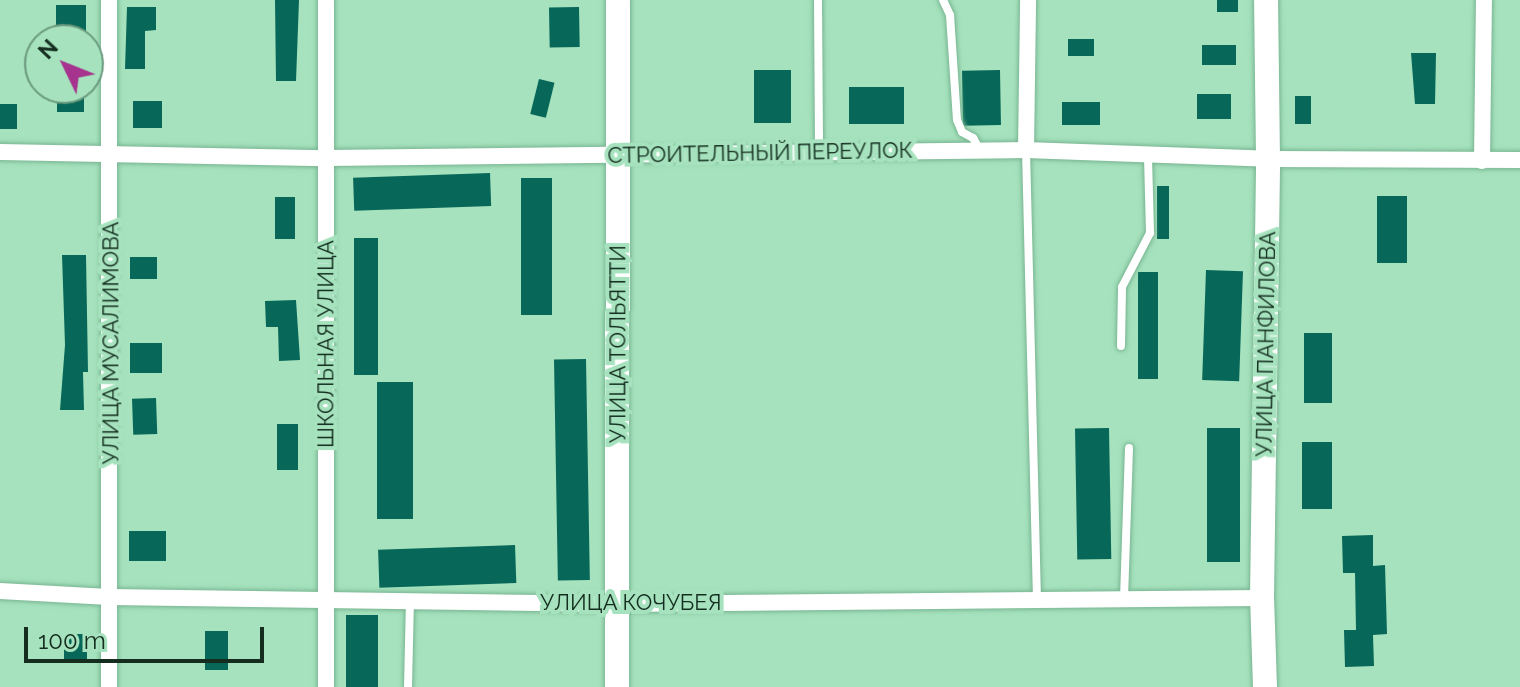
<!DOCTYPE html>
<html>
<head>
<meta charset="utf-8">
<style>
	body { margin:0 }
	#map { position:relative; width:1520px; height:687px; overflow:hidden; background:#a5e2bd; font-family:Raleway,sans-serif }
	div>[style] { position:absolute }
	.building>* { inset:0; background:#076758; transform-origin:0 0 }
	.roads { filter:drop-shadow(0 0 2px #79b592) drop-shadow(0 0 2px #79b592) }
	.lane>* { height:8px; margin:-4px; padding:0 4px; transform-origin:4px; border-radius:4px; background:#fff }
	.street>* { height:16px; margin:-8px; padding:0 8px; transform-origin:8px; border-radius:8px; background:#fff }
	.secondary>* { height:24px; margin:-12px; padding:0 12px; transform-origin:12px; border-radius:12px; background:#fff }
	span { translate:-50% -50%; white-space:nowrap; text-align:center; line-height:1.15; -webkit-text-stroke:8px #a5e2bd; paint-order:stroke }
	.street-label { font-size:22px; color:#142d1f }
	.north { position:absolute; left:24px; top:24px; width:80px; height:80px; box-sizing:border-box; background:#a5e2bd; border:2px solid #6b9a7e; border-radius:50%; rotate:313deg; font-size:22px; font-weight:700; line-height:32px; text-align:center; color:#142d1f }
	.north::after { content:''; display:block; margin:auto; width:28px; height:36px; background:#a6338d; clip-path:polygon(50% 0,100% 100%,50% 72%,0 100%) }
	.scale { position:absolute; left:24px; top:627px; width:240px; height:36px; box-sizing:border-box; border:4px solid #142d1f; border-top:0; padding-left:10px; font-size:24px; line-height:28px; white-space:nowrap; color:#142d1f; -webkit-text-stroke:6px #a5e2bd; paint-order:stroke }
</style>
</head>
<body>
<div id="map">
	<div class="building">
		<div style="clip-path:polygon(275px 0,299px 0,296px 81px,276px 81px)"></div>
		<div style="left:1217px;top:0;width:21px;height:12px"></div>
		<div style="left:56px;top:5px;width:30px;height:26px"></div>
		<div style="clip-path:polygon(127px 7px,156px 7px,156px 30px,145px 31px,145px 69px,125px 69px)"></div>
		<div style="left:579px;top:7px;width:40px;height:30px;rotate:89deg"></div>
		<div style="left:1094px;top:39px;width:17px;height:26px;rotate:90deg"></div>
		<div style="left:1202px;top:45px;width:34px;height:20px"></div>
		<div style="clip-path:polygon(1411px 53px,1436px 53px,1435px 104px,1415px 104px)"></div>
		<div style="left:754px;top:70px;width:37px;height:53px"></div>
		<div style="left:1000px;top:70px;width:55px;height:38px;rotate:89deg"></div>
		<div style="left:539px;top:79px;width:16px;height:36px;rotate:14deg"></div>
		<div style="left:849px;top:87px;width:55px;height:37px"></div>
		<div style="left:84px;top:94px;width:18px;height:27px;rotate:90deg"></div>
		<div style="left:1197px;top:94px;width:34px;height:25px"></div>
		<div style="left:1295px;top:96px;width:16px;height:28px"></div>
		<div style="left:133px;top:101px;width:29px;height:27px"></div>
		<div style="left:1100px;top:102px;width:23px;height:38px;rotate:90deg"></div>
		<div style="left:0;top:104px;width:17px;height:25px"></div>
		<div style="left:490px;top:173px;width:33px;height:137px;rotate:88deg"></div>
		<div style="left:521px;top:178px;width:31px;height:137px"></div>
		<div style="left:1157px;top:186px;width:12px;height:53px"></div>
		<div style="left:1377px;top:196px;width:30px;height:67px"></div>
		<div style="left:275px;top:197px;width:20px;height:42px"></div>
		<div style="left:354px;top:238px;width:24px;height:137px"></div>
		<div style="clip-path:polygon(62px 255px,86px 255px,88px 372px,83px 372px,84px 410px,60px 410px,65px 345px)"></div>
		<div style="left:130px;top:257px;width:27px;height:22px"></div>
		<div style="left:1206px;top:270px;width:37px;height:110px;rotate:2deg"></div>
		<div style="left:1138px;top:272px;width:20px;height:107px"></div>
		<div style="clip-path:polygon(296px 300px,300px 360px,279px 361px,278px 327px,266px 327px,265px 301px)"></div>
		<div style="left:1304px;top:333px;width:28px;height:70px"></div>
		<div style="left:162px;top:343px;width:30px;height:32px;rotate:90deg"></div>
		<div style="left:586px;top:359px;width:221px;height:32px;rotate:89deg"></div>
		<div style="left:413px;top:382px;width:137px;height:36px;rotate:90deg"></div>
		<div style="left:156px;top:398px;width:36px;height:24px;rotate:88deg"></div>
		<div style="left:277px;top:424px;width:21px;height:46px"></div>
		<div style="left:1109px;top:428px;width:131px;height:34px;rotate:89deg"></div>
		<div style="left:1207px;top:428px;width:33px;height:134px"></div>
		<div style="left:1332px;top:442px;width:67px;height:30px;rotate:90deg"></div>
		<div style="left:166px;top:531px;width:30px;height:37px;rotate:90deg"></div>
		<div style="clip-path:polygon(1373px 535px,1373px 566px,1385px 565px,1387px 634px,1373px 635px,1374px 666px,1345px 667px,1344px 630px,1356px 630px,1355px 573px,1343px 573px,1342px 536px)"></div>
		<div style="left:515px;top:545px;width:38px;height:137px;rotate:88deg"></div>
		<div style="left:346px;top:615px;width:32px;height:72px"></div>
		<div style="left:205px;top:631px;width:23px;height:39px"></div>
		<div style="left:64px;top:634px;width:23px;height:25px"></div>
	</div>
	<div class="roads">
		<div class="lane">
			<div style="left:818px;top:0;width:152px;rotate:89.6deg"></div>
			<div style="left:943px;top:0;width:17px;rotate:65deg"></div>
			<div style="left:950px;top:15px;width:105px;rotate:86.2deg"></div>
			<div style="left:957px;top:120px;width:13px;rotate:67deg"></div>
			<div style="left:962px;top:132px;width:13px;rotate:29deg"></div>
			<div style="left:973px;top:138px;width:14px;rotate:60deg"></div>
			<div style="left:1026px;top:150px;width:450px;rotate:88.6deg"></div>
			<div style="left:1121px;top:346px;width:59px;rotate:-89deg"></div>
			<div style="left:1122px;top:287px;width:61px;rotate:-62.6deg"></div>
			<div style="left:1150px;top:233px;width:76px;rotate:-91.5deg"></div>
			<div style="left:1124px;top:599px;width:151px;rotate:-88.1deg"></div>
			<div style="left:408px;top:687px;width:85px;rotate:-88.7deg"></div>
		</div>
		<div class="street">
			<div style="left:326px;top:0;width:687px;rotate:90deg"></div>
			<div style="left:1026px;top:150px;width:150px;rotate:-89.2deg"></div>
			<div style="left:0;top:152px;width:326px;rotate:1.1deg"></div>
			<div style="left:326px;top:158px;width:700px;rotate:-0.65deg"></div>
			<div style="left:1026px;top:150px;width:242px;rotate:2.1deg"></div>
			<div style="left:1268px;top:159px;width:252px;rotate:0.2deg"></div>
			<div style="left:1482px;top:161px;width:161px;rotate:-89.3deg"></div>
			<div style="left:0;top:591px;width:109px;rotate:3.2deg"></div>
			<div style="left:109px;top:597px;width:509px;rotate:0.79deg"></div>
			<div style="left:618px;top:604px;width:644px;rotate:-0.53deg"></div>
			<div style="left:109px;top:687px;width:687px;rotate:-90deg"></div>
		</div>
		<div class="secondary">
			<div style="left:617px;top:687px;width:687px;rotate:-89.92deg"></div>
			<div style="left:1265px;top:687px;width:89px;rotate:-91.9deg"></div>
			<div style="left:1262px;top:598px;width:439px;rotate:-89.2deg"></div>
			<div style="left:1268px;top:159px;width:159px;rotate:-90.7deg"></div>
		</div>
	</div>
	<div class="street-label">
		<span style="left:760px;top:153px;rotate:-1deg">СТРОИТЕЛЬНЫЙ ПЕРЕУЛОК</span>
		<span style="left:111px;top:343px;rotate:-90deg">УЛИЦА МУСАЛИМОВА</span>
		<span style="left:326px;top:344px;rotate:-90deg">ШКОЛЬНАЯ УЛИЦА</span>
		<span style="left:618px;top:344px;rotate:-90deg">УЛИЦА ТОЛЬЯТТИ</span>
		<span style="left:1266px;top:344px;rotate:-89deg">УЛИЦА ПАНФИЛОВА</span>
		<span style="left:631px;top:603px">УЛИЦА КОЧУБЕЯ</span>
	</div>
	<div class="north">N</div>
	<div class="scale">100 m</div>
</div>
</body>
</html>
